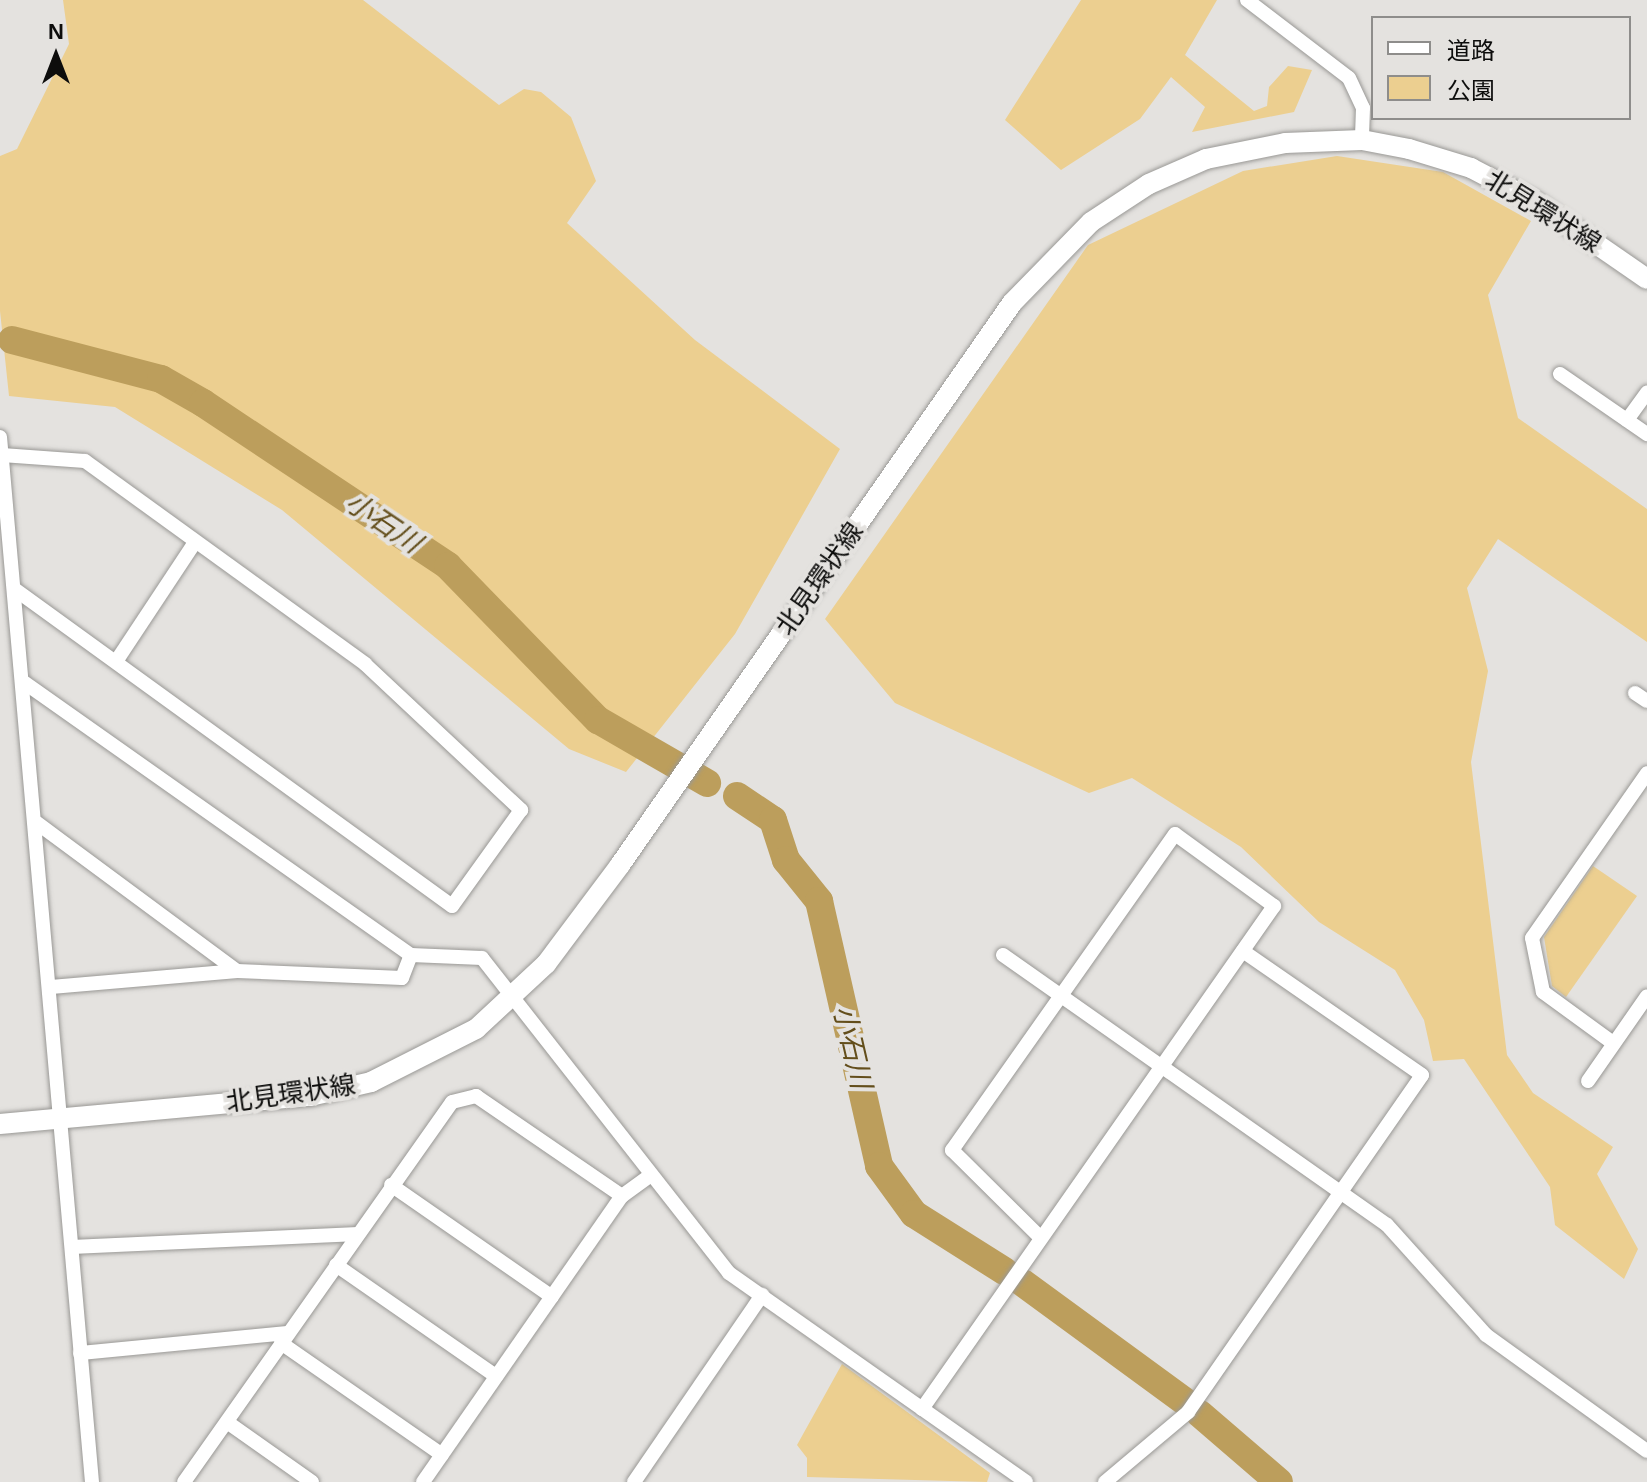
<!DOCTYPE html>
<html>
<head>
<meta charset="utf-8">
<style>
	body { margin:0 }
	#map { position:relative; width:1647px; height:1482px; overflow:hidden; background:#e4e2df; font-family:Arial,"Noto Sans JP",sans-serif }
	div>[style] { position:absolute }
	.green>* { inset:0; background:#eccf90 }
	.river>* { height:28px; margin:-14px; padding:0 14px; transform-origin:14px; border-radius:14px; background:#bc9e5c }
	.roads { filter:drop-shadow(0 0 2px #999895) drop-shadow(0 0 2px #999895) }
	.street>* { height:14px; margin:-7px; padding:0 7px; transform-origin:7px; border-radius:7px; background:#fff }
	.secondary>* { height:20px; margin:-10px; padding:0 10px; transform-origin:10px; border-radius:10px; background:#fff }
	span { translate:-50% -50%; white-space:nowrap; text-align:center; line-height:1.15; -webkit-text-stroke:8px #e4e2df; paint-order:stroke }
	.street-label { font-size:26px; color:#0d0d0c }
	.water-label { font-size:28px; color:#634e1b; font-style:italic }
	.legend { position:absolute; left:1371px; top:16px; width:260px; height:104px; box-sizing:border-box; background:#e4e2df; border:2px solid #8e8d8b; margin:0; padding:10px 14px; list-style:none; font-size:24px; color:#0d0d0c }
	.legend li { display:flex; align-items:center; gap:16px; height:40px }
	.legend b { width:40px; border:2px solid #8e8d8b }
	.north { position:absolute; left:16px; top:16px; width:80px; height:80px; -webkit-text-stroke:6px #e4e2df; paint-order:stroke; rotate:0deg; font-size:22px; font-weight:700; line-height:32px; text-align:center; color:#0d0d0c }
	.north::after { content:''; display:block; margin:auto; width:28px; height:36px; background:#0d0d0c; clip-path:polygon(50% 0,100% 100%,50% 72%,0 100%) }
</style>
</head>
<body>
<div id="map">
	<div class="green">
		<div style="clip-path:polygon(63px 0,363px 0,499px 105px,524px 89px,541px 92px,571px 117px,596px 181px,567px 223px,695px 340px,840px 449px,735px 634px,626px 772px,569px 749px,282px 510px,115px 407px,9px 396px,0 311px,0 156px,17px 149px,69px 44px)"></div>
		<div style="clip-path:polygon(1081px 0,1217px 0,1185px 55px,1254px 111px,1267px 106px,1269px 87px,1288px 66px,1312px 70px,1294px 112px,1192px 132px,1205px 107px,1171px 77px,1140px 119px,1061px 170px,1005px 120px)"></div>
		<div style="clip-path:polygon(1337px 156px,1443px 172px,1531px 221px,1488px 295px,1518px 418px,1647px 509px,1647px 642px,1498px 539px,1467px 588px,1488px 671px,1471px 762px,1507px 1055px,1533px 1093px,1613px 1147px,1597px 1174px,1638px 1249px,1624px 1279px,1555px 1225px,1550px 1187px,1464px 1059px,1433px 1061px,1424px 1020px,1395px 970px,1319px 922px,1241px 847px,1132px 778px,1089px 793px,895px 703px,825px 619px,1088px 245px,1243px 171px)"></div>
		<div style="clip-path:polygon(1593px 866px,1637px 896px,1566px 997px,1552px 986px,1544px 937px)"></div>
		<div style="clip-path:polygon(842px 1364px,990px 1473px,987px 1482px,807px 1477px,807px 1458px,797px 1445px)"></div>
	</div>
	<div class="river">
		<div style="left:12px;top:340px;width:154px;rotate:14.7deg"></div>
		<div style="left:161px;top:379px;width:48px;rotate:29.7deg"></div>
		<div style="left:203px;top:403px;width:294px;rotate:33.6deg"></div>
		<div style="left:448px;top:566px;width:215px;rotate:45.8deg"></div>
		<div style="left:598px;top:720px;width:126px;rotate:30deg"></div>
		<div style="left:737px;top:796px;width:43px;rotate:33.7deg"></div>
		<div style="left:773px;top:820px;width:42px;rotate:72deg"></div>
		<div style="left:786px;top:860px;width:53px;rotate:51.2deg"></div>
		<div style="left:819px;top:901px;width:272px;rotate:77.2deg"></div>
		<div style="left:879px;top:1166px;width:59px;rotate:53.9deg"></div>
		<div style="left:914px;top:1214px;width:107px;rotate:32.3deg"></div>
		<div style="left:1023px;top:1283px;width:200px;rotate:36.2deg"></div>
		<div style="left:1200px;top:1414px;width:104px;rotate:40.7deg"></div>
	</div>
	<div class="roads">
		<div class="street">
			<div style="left:1247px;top:0;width:128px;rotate:37.4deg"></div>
			<div style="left:1349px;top:78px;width:33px;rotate:65deg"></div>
			<div style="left:1363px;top:108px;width:32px;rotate:92deg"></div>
			<div style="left:1560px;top:374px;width:106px;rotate:34.6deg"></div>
			<div style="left:1627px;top:420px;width:34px;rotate:-54deg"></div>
			<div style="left:0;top:437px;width:1049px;rotate:84.97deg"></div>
			<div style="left:2px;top:455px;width:83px;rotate:4.1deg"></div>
			<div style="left:85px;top:461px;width:346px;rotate:35.9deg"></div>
			<div style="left:365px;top:664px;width:214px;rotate:43.1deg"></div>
			<div style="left:521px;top:810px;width:118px;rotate:125.7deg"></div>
			<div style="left:452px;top:906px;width:538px;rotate:-144.07deg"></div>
			<div style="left:117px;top:660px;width:141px;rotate:-56.5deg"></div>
			<div style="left:25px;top:683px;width:472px;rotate:35.2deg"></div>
			<div style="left:411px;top:955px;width:71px;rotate:2.4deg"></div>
			<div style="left:482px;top:958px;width:400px;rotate:51.9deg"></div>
			<div style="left:729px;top:1273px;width:363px;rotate:35.1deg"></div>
			<div style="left:1635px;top:693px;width:14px;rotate:34deg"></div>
			<div style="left:37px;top:823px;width:249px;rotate:36.5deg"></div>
			<div style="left:1003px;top:955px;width:469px;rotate:35.1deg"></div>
			<div style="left:1387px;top:1225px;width:148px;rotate:48deg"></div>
			<div style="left:1486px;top:1335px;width:198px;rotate:35.8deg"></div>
			<div style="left:51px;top:987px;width:187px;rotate:-4.9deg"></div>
			<div style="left:237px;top:971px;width:165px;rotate:2.4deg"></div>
			<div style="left:402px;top:978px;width:25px;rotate:-69deg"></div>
			<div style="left:1613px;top:1043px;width:87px;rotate:-143.9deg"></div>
			<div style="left:1543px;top:992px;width:55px;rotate:-101.5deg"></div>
			<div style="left:1532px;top:938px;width:201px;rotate:-55.1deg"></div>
			<div style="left:1588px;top:1081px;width:103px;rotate:-55.2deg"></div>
			<div style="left:391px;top:1185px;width:196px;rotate:34.8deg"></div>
			<div style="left:73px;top:1247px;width:284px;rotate:-2.6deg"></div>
			<div style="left:336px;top:1265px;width:195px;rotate:34.8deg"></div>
			<div style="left:281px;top:1343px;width:196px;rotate:34.8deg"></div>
			<div style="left:80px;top:1353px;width:209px;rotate:-5.5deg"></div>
			<div style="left:922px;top:1409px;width:614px;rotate:-55.02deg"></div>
			<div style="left:1274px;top:906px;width:122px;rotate:-144deg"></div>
			<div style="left:1175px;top:834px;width:387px;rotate:125.2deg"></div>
			<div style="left:952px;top:1150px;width:125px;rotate:44.7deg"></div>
			<div style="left:227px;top:1422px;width:104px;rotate:35.2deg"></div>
			<div style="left:184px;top:1482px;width:465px;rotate:-54.8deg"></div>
			<div style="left:452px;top:1102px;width:25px;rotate:-14deg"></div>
			<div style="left:476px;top:1096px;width:177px;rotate:34.4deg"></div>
			<div style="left:622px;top:1196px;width:34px;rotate:-36deg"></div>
			<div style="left:423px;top:1482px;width:348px;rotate:-55.2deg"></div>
			<div style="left:634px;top:1482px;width:227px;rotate:-55.6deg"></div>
			<div style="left:1105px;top:1482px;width:109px;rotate:-40.1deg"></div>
			<div style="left:1188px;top:1412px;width:410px;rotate:-55.2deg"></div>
			<div style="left:1422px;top:1075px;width:218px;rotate:-145.3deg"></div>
		</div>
		<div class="secondary">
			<div style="left:0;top:1124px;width:311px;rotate:-5.2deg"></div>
			<div style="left:310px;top:1096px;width:63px;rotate:-12.9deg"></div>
			<div style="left:371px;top:1082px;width:118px;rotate:-26.8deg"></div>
			<div style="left:476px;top:1029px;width:96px;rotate:-42.9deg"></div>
			<div style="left:546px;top:964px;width:124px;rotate:-53.2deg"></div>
			<div style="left:620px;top:865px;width:685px;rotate:-55.1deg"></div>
			<div style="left:1012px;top:303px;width:113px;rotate:-45.7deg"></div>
			<div style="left:1091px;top:222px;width:69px;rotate:-33.2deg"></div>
			<div style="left:1149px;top:184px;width:62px;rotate:-23.7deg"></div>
			<div style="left:1206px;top:159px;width:81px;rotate:-11.4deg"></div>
			<div style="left:1285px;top:143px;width:77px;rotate:-2.2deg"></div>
			<div style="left:1362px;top:140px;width:48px;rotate:10.8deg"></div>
			<div style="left:1409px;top:149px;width:65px;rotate:17deg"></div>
			<div style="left:1471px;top:168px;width:71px;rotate:27.6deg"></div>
			<div style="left:1534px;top:201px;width:137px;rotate:34.6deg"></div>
		</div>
	</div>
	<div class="street-label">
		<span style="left:1543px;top:212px;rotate:32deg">北見環状線</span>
		<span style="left:820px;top:579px;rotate:-55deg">北見環状線</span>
		<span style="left:291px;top:1094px;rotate:-8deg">北見環状線</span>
	</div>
	<div class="water-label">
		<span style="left:383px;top:523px;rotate:34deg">小石川</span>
		<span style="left:852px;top:1047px;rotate:77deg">小石川</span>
	</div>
	<ul class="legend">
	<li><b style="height:10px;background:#fff"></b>道路</li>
	<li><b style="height:22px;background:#eccf90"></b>公園</li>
	</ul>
	<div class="north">N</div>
</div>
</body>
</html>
